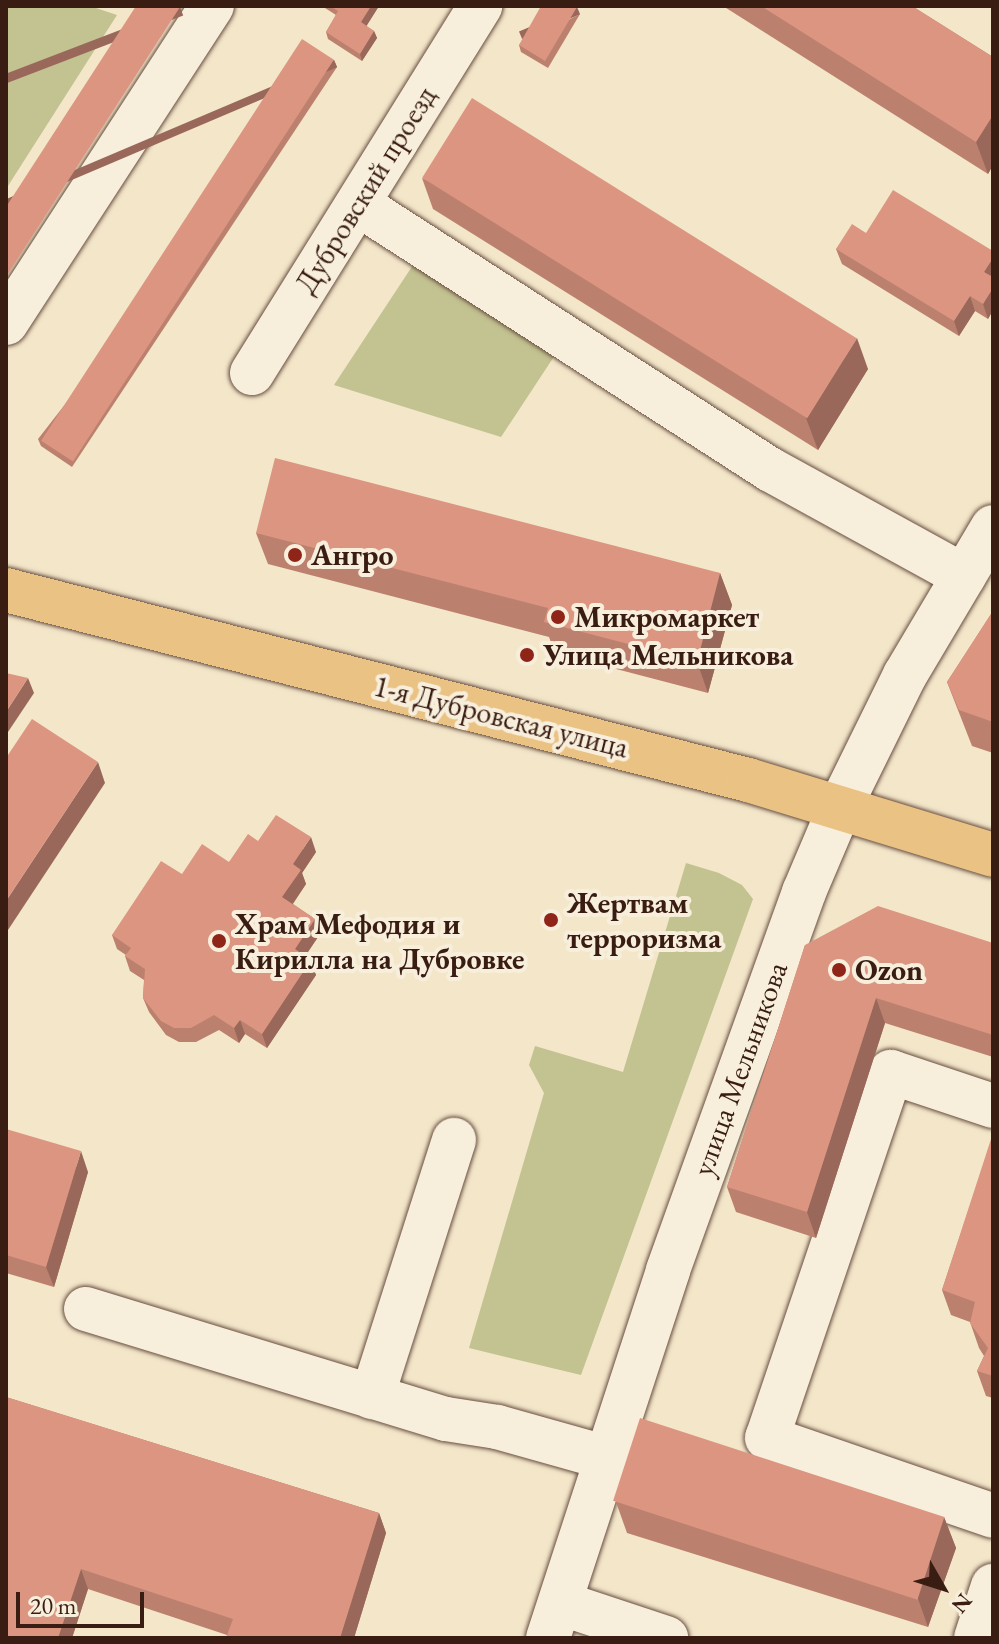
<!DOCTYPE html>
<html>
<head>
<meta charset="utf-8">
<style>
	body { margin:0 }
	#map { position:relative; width:999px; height:1644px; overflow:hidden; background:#f3e6c9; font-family:"EB Garamond",serif }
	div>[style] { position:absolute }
	.green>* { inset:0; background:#c3c291 }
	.roads { filter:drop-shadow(0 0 2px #684e40) drop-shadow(0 0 2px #684e40) }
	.minor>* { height:44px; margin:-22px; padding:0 22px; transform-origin:22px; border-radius:22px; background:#f7efdc }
	.major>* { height:44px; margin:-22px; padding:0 22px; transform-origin:22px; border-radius:22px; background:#eac384 }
	.wall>* { inset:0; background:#bc806e }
	.shaded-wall>* { inset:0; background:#99685a; transform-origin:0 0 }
	.building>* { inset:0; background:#db9580; transform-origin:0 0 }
	.dots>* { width:22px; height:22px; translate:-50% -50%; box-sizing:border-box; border:4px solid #f7efdc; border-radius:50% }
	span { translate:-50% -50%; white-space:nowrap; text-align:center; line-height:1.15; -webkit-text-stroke:8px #f7efdc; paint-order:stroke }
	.street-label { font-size:30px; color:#391c12 }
	.poi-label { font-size:30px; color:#391c12; font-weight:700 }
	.left { translate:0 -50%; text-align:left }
	.frame { position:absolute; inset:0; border:8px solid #391c12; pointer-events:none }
	.north { position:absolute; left:903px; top:1548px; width:80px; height:80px; -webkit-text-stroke:6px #f7efdc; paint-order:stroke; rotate:129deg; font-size:22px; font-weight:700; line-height:32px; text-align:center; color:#391c12 }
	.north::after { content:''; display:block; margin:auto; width:28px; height:36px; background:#391c12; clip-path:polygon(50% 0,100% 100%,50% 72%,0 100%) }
	.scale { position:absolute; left:16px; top:1592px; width:128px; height:36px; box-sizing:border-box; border:4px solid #391c12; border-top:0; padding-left:10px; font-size:24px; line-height:28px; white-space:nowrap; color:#391c12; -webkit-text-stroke:6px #f7efdc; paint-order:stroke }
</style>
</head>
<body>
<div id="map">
	<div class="green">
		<div style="clip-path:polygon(6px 6px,90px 6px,117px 15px,6px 189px)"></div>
		<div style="clip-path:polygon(413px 265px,557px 352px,501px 437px,334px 385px)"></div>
		<div style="clip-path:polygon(686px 863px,719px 873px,742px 885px,753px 899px,581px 1375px,469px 1348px,544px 1093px,529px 1065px,535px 1046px,623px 1072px)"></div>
	</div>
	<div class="roads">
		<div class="minor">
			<div style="left:358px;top:204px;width:491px;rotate:32.8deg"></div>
			<div style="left:771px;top:470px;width:220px;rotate:28.8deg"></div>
			<div style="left:6px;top:323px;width:378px;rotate:-57deg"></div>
			<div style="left:252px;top:373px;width:432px;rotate:-58.1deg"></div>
			<div style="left:993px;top:1106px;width:108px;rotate:-161.6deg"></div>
			<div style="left:891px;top:1072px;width:386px;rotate:108.7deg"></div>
			<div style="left:767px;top:1438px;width:239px;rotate:19deg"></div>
			<div style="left:86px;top:1309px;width:376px;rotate:17deg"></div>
			<div style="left:446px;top:1419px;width:52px;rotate:8.9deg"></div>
			<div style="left:497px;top:1427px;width:114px;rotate:15.7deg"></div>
			<div style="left:372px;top:1397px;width:270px;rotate:-72.3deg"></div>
			<div style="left:560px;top:1603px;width:112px;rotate:18.3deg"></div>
			<div style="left:548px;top:1638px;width:387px;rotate:-71.9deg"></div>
			<div style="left:668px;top:1270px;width:402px;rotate:-70.2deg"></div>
			<div style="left:804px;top:892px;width:92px;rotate:-67deg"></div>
			<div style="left:840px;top:807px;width:147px;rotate:-63.8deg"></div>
			<div style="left:905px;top:675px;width:172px;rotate:-59.3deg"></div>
			<div style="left:976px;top:1638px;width:55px;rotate:-71.9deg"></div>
		</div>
		<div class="major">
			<div style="left:6px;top:590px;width:766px;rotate:14.36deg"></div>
			<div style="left:748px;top:780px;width:256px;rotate:17deg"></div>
		</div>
	</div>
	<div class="wall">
		<div style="clip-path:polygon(324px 6px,379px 6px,366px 26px,374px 31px,377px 38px,362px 61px,328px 39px,326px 32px,336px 15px,325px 8px)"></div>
		<div style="clip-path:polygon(723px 6px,912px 6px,993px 57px,993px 165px,988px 174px)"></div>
		<div style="clip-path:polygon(580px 14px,548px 68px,521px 52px,519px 45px)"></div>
		<div style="clip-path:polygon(334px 60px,337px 67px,72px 467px,41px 446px,38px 439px)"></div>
		<div style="clip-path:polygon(422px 178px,868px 369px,818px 450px,433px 209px)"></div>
		<div style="clip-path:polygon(866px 233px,993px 251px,993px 310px,988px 319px,975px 311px,959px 336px,842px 264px,836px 249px)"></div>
		<div style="clip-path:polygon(256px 533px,720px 573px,732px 605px,708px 693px,555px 653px,549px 637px,268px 564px)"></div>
		<div style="clip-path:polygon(993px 611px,993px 753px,972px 746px,947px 682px)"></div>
		<div style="clip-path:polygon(258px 841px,316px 852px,302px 873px,306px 884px,293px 904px,315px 919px,320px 934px,305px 956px,316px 975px,267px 1048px,245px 1034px,239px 1043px,219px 1030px,196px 1042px,179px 1042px,166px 1035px,149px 1012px,143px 998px,144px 980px,130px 971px,125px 956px,126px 955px,117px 949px,112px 935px,229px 862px)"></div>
		<div style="clip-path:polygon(993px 943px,993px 1057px,885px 1023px,816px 1238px,736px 1212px,727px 1187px,805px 945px)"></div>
		<div style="clip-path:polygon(6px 1129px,88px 1172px,54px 1287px,6px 1273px)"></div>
		<div style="clip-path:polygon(993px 1136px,993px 1398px,986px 1396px,977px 1371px,984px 1356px,979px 1348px,970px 1322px,951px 1315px,942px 1290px)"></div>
		<div style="clip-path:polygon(6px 1397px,379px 1513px,386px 1533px,354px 1638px,226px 1638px,227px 1635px,88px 1589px,72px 1638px,6px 1638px)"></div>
		<div style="clip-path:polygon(616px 1502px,944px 1517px,956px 1548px,928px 1627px,627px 1533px)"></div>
	</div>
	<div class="shaded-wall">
		<div style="clip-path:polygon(371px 6px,379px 6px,364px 30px,361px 22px)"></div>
		<div style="left:180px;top:7px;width:9px;height:321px;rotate:69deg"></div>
		<div style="left:577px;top:7px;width:8px;height:63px;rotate:67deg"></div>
		<div style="clip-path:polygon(374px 31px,377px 38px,362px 61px,360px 54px)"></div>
		<div style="left:334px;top:60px;width:8px;height:480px;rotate:67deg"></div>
		<div style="clip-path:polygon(993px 115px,993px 165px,988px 174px,976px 142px)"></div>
		<div style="clip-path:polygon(993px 258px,993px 281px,984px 272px)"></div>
		<div style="clip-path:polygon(993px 288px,993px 310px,988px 319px,983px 304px)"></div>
		<div style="clip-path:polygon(970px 296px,975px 311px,959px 336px,954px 321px)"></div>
		<div style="clip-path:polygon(857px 338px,868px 369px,818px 450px,806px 418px)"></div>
		<div style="clip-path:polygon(720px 573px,732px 605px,708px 693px,697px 662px)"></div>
		<div style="clip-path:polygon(28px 678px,34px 693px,6px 735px,6px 712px)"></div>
		<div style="clip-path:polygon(98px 762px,105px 783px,6px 933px,6px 901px)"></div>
		<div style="clip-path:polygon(311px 837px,316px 852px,302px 873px,306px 884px,287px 912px,282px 897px,293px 864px)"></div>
		<div style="clip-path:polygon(315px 919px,320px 934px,300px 964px,295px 949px)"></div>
		<div style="clip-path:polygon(311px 960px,316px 975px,267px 1048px,262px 1034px)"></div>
		<div style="clip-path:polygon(876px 998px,885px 1023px,816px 1238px,807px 1212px)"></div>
		<div style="clip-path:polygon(240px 1020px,245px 1034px,239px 1043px,234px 1028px)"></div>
		<div style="clip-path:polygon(81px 1151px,88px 1172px,54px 1287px,46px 1267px)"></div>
		<div style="clip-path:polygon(379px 1513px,386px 1533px,354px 1638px,340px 1638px)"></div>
		<div style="clip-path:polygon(944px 1517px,956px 1548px,928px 1627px,917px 1596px)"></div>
		<div style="clip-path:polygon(81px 1569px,88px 1589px,72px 1638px,58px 1638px)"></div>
	</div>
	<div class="building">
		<div style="clip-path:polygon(136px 6px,178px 6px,180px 7px,6px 277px,6px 207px)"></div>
		<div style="clip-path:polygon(330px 6px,371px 6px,361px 22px,374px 31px,360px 54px,326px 32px,338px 11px)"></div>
		<div style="clip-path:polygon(541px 6px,577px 7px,545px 61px,519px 45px)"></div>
		<div style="clip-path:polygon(761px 6px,912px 6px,993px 57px,993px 115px,976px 142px)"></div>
		<div style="left:302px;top:39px;width:38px;height:479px;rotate:33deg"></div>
		<div style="left:472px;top:98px;width:454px;height:94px;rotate:32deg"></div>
		<div style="clip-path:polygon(893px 190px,993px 251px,993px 258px,984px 272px,993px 277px,993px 288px,983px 304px,970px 296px,954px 321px,836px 249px,852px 224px,866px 233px)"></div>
		<div style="clip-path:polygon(275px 458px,720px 573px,697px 662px,544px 622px,548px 608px,256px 533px)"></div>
		<div style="clip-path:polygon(993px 611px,993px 722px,959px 710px,947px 682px)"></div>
		<div style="clip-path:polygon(6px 673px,28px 678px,6px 712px)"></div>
		<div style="clip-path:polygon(32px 719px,98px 762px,6px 901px,6px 758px)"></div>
		<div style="clip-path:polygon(276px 815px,311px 837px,293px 864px,301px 870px,282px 897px,315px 919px,295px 949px,311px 960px,262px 1034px,240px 1020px,234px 1028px,214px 1015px,191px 1028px,174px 1028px,161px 1021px,143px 998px,145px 969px,125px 956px,131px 948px,112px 935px,161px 861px,182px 874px,202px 844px,229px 862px,248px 834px,258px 841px)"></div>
		<div style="clip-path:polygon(878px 906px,993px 943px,993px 1035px,876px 998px,807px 1212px,727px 1187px,805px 945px)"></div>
		<div style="clip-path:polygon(6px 1129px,81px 1151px,46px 1267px,6px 1255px)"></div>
		<div style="clip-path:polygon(992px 1136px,993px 1136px,993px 1376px,977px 1371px,988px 1348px,970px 1323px,975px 1302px,942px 1290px)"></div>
		<div style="clip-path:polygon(6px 1397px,379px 1513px,340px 1638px,226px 1638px,233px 1619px,81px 1569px,58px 1638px,6px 1638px)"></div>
		<div style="left:640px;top:1418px;width:320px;height:87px;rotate:18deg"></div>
	</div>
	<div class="dots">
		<div style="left:295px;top:555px;background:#8f2418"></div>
		<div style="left:558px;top:617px;background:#8f2418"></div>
		<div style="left:527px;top:655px;background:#8f2418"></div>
		<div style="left:551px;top:920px;background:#8f2418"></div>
		<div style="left:219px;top:941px;background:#8f2418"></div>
		<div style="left:839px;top:970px;background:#8f2418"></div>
	</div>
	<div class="street-label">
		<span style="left:366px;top:190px;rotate:-58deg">Дубровский проезд</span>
		<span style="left:501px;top:717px;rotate:14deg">1-я Дубровская улица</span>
		<span style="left:740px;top:1069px;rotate:-70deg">улица Мельникова</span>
	</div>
	<div class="poi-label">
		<span class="left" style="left:311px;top:555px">Ангро</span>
		<span class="left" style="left:574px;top:617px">Микромаркет</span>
		<span class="left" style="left:543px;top:655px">Улица Мельникова</span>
		<span class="left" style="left:567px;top:920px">Жертвам<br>терроризма</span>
		<span class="left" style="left:235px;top:941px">Храм Мефодия и<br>Кирилла на Дубровке</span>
		<span class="left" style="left:855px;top:970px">Ozon</span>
	</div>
	<div class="frame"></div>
	<div class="north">N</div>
	<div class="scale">20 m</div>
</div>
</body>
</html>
